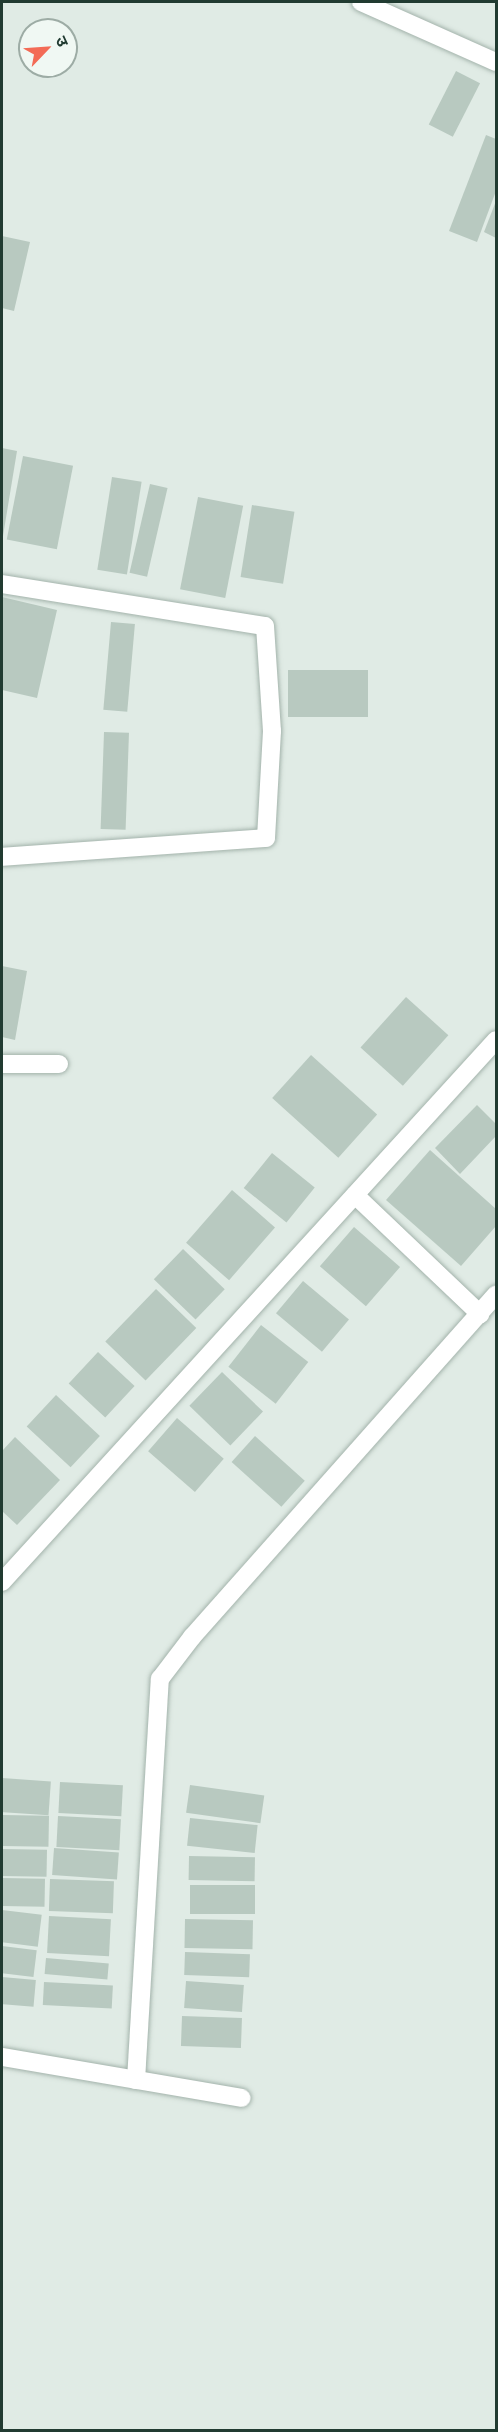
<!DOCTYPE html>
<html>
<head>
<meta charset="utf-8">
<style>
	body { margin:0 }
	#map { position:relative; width:498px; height:2432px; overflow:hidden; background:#e0ebe5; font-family:"Golos Text","Noto Sans Devanagari",sans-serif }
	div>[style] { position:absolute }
	.building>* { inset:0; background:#b8c9c0; transform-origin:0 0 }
	.roads { filter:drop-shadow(0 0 2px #a3b3ab) drop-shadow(0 0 2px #a3b3ab) }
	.minor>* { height:18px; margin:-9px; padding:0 9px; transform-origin:9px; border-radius:9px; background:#fff }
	span { translate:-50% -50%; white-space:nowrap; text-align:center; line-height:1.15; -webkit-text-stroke:4.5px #f0f8f3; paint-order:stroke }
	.frame { position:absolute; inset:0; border:3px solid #213b31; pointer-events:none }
	.north { position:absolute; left:18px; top:18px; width:60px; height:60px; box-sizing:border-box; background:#f0f8f3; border:2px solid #9daca5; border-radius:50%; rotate:65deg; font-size:16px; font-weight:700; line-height:24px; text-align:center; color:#213b31 }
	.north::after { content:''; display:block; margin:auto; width:21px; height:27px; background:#f36b56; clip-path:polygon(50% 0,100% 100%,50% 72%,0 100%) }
</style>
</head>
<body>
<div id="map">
	<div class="building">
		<div style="left:456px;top:71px;width:27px;height:60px;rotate:27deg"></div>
		<div style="clip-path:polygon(486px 135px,496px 139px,496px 191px,477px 242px,449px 231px)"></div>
		<div style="clip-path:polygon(496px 201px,496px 238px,484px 232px)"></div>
		<div style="clip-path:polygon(2px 236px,30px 242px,14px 311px,2px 308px)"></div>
		<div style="clip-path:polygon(2px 448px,17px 451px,3px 536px,2px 536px)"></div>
		<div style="left:23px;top:456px;width:51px;height:85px;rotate:11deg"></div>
		<div style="left:112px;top:477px;width:30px;height:94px;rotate:9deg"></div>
		<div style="left:150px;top:484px;width:18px;height:91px;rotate:13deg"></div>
		<div style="left:198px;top:497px;width:46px;height:94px;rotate:11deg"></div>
		<div style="left:252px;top:505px;width:43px;height:73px;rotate:9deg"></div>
		<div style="clip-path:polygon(2px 597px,57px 610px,37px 698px,2px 690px)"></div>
		<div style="left:111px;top:622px;width:24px;height:88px;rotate:5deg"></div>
		<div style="left:288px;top:670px;width:80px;height:47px"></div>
		<div style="left:104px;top:732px;width:25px;height:97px;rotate:2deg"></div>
		<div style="clip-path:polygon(2px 966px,27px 971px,15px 1040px,2px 1037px)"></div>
		<div style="left:406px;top:997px;width:57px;height:68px;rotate:42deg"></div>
		<div style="left:311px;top:1055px;width:89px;height:58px;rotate:42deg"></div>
		<div style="clip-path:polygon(477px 1105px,496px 1124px,496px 1136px,460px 1174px,435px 1148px)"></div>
		<div style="clip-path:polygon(430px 1150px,496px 1209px,496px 1226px,461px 1266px,386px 1200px)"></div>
		<div style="left:272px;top:1153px;width:55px;height:45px;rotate:39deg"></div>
		<div style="left:232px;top:1190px;width:57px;height:70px;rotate:41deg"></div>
		<div style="left:354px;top:1227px;width:61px;height:52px;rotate:41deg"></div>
		<div style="left:183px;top:1249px;width:58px;height:42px;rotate:44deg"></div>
		<div style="left:303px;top:1281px;width:60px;height:42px;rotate:40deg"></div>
		<div style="left:156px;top:1289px;width:56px;height:73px;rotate:44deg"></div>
		<div style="left:261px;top:1325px;width:60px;height:53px;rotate:38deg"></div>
		<div style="left:98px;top:1352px;width:50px;height:43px;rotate:43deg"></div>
		<div style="left:222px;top:1372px;width:57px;height:47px;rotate:44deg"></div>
		<div style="left:56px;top:1395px;width:60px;height:43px;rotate:43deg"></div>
		<div style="left:177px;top:1418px;width:62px;height:44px;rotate:41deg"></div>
		<div style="left:255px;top:1436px;width:67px;height:35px;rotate:42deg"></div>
		<div style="clip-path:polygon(15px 1437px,60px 1480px,17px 1525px,2px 1511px,2px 1451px)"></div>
		<div style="left:2px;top:1778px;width:49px;height:34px;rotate:4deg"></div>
		<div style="left:60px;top:1782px;width:63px;height:31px;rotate:3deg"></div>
		<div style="left:190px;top:1785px;width:75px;height:28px;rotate:8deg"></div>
		<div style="left:2px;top:1815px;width:47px;height:31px;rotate:1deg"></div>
		<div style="left:58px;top:1816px;width:63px;height:31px;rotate:3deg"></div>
		<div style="left:190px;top:1818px;width:68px;height:28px;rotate:6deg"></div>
		<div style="left:54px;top:1848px;width:65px;height:27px;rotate:4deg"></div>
		<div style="left:2px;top:1849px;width:45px;height:27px;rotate:1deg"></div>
		<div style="left:189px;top:1856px;width:66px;height:24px;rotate:1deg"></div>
		<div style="left:2px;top:1878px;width:43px;height:28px;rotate:1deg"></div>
		<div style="left:50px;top:1879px;width:64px;height:32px;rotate:2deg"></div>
		<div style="left:255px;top:1885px;width:29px;height:65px;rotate:90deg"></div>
		<div style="left:2px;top:1910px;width:40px;height:32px;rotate:7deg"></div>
		<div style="left:49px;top:1916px;width:62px;height:37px;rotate:3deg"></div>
		<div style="left:185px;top:1919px;width:68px;height:29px;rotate:1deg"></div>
		<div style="left:2px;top:1946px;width:35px;height:27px;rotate:7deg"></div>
		<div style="left:185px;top:1952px;width:65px;height:23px;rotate:2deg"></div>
		<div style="left:46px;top:1958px;width:63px;height:16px;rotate:5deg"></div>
		<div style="left:2px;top:1977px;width:34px;height:27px;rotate:5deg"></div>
		<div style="left:186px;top:1981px;width:58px;height:27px;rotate:4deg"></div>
		<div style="left:44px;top:1982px;width:69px;height:23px;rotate:3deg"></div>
		<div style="left:182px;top:2016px;width:60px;height:30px;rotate:2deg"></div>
	</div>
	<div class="roads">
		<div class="minor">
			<div style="left:361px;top:2px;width:148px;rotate:24deg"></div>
			<div style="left:2px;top:584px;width:266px;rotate:9.1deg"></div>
			<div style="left:265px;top:626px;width:105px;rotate:86.2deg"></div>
			<div style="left:272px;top:731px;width:107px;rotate:93.2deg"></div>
			<div style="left:266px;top:838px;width:265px;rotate:175.9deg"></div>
			<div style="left:2px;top:1064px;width:57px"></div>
			<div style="left:355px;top:1195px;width:173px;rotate:43.6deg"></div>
			<div style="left:2px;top:1582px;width:733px;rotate:-47.65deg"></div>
			<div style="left:2px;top:2057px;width:243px;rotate:9.7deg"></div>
			<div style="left:136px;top:2080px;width:402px;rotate:-86.6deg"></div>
			<div style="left:160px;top:1679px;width:53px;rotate:-52.7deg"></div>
			<div style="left:192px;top:1637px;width:458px;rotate:-48.4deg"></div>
		</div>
	</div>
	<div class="frame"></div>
	<div class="north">उ</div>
</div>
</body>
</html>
